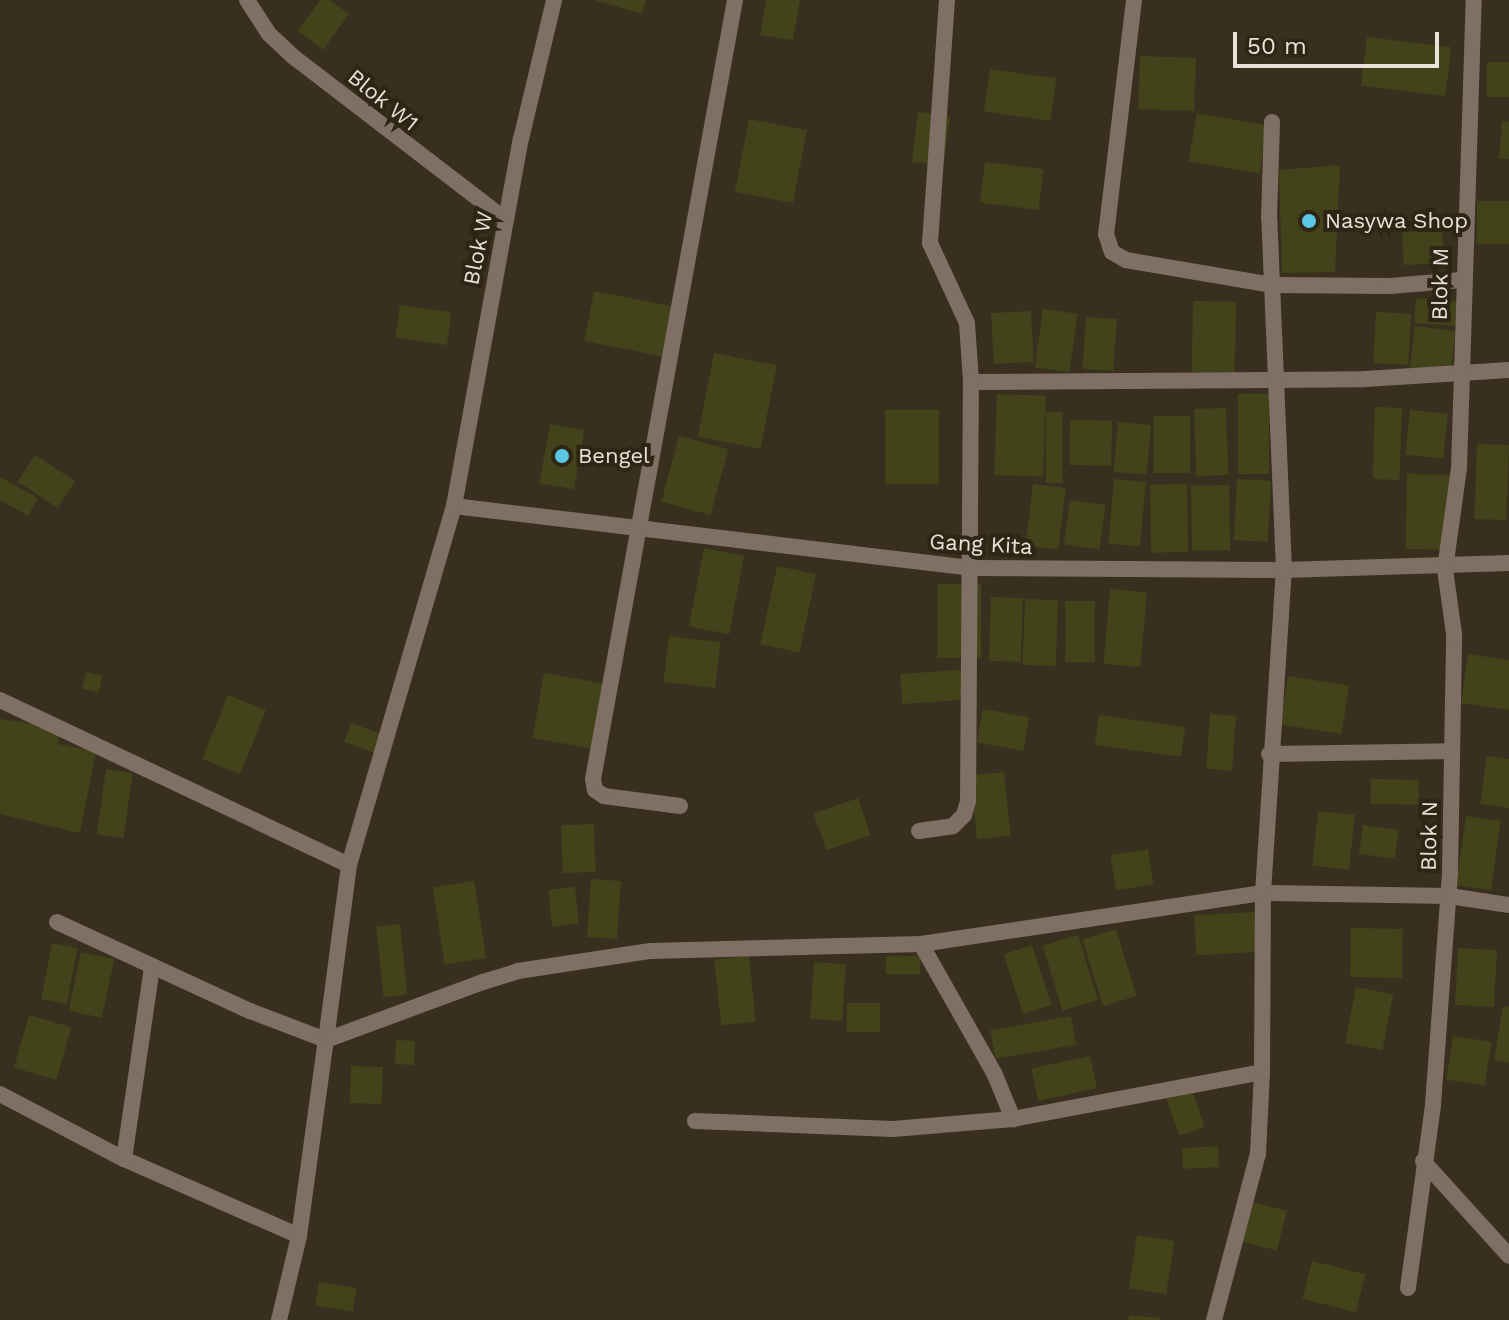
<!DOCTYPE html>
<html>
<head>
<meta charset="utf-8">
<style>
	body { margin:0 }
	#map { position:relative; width:1509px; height:1320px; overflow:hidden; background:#382f1e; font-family:"Work Sans",sans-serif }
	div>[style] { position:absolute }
	.building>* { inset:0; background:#43431b; transform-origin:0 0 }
	.minor>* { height:16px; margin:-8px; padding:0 8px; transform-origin:8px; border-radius:8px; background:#806f65 }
	.dots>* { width:22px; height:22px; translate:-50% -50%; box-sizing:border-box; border:4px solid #2e2514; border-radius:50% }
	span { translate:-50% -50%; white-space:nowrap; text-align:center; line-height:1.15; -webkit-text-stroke:8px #2e2514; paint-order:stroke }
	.street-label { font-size:22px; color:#e8e2d8 }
	.poi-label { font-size:22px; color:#e8e2d8 }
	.left { translate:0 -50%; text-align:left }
	.scale { position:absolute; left:1233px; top:32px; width:206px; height:36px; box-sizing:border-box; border:4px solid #e8e2d8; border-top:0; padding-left:10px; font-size:24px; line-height:28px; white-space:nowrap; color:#e8e2d8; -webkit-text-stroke:6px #2e2514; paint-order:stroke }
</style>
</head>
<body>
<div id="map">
	<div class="building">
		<div style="clip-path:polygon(320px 0,330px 0,349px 14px,323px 50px,298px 31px)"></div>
		<div style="clip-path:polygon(594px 0,646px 0,642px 14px)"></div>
		<div style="clip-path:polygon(766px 0,800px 0,793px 40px,760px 35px)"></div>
		<div style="left:1367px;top:37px;width:85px;height:49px;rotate:7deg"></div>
		<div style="left:1140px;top:56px;width:56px;height:53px;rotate:2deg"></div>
		<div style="left:1509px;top:62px;width:35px;height:22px;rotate:90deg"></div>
		<div style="left:990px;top:69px;width:67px;height:43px;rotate:8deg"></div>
		<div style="left:918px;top:112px;width:32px;height:50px;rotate:7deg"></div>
		<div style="left:1197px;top:113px;width:72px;height:49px;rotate:10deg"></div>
		<div style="left:749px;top:119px;width:59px;height:74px;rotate:11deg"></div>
		<div style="clip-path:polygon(1502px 121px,1509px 122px,1509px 159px,1499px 159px)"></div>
		<div style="left:985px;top:162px;width:59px;height:41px;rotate:7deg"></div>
		<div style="clip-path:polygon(1340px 165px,1335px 272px,1282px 273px,1279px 170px)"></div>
		<div style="left:1509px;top:201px;width:43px;height:32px;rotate:90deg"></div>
		<div style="left:1442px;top:230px;width:33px;height:40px;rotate:87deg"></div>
		<div style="left:594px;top:291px;width:82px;height:51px;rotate:11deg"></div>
		<div style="left:1416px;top:298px;width:41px;height:25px;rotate:4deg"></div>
		<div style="left:1193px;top:301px;width:43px;height:71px;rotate:1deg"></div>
		<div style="left:400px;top:305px;width:52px;height:33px;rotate:8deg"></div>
		<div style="left:1043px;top:309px;width:35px;height:59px;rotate:8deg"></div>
		<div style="left:1031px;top:311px;width:51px;height:40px;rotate:87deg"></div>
		<div style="left:1376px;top:312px;width:35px;height:51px;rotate:3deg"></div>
		<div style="left:1086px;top:317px;width:31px;height:52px;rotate:4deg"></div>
		<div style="left:1415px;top:326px;width:41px;height:42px;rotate:7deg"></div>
		<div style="left:714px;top:353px;width:64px;height:85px;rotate:11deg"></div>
		<div style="left:997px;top:394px;width:49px;height:81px;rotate:2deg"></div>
		<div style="left:1238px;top:394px;width:31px;height:80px"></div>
		<div style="left:1375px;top:407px;width:27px;height:72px;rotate:2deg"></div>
		<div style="left:1226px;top:408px;width:67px;height:32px;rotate:88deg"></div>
		<div style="left:885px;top:410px;width:54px;height:74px"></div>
		<div style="left:1410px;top:410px;width:38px;height:45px;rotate:6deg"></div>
		<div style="left:1046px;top:412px;width:17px;height:71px"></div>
		<div style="left:1153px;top:416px;width:37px;height:57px"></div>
		<div style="left:1070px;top:420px;width:42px;height:45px;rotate:1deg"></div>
		<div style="left:1118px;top:422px;width:33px;height:50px;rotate:5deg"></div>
		<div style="left:550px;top:424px;width:35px;height:60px;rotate:10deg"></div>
		<div style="left:679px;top:436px;width:51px;height:68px;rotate:15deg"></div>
		<div style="left:1477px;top:444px;width:32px;height:75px;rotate:2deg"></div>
		<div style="left:35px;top:455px;width:48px;height:32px;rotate:33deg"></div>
		<div style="left:1407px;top:474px;width:42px;height:75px;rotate:1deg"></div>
		<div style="clip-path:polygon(0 477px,38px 498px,28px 516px,0 500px)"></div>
		<div style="left:1114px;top:479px;width:32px;height:65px;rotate:5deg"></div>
		<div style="left:1237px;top:479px;width:34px;height:61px;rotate:3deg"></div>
		<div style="left:1033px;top:484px;width:33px;height:62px;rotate:7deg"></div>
		<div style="left:1187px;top:484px;width:68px;height:37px;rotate:89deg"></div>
		<div style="left:1229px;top:485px;width:65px;height:38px;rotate:89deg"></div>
		<div style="left:1070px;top:500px;width:36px;height:45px;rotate:8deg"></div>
		<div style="left:704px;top:548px;width:41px;height:80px;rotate:11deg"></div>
		<div style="left:777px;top:566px;width:40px;height:80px;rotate:12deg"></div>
		<div style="left:937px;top:584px;width:44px;height:74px"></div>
		<div style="left:1110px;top:589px;width:37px;height:75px;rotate:5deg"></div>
		<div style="left:991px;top:597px;width:32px;height:64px;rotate:2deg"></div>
		<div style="left:1025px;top:599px;width:33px;height:66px;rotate:2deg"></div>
		<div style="left:1065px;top:601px;width:30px;height:61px"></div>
		<div style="left:669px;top:636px;width:52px;height:46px;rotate:7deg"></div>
		<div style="clip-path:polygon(1468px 654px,1509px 660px,1509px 710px,1461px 703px)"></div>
		<div style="left:973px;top:669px;width:30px;height:73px;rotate:86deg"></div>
		<div style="left:86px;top:672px;width:17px;height:17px;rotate:13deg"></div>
		<div style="left:544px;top:673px;width:66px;height:66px;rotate:10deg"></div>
		<div style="left:1288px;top:676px;width:62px;height:49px;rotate:9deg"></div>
		<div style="left:228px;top:695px;width:41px;height:69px;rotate:22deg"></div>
		<div style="left:983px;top:709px;width:47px;height:34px;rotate:10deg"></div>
		<div style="left:1210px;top:714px;width:26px;height:55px;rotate:4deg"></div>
		<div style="left:1099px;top:715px;width:87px;height:30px;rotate:8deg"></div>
		<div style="clip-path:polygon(0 719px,61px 728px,58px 744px,96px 752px,80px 833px,0 814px)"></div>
		<div style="left:351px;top:723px;width:38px;height:20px;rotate:20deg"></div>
		<div style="clip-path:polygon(1487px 756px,1509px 759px,1509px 808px,1480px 804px)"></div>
		<div style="left:106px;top:769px;width:27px;height:66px;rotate:8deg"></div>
		<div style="left:1004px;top:772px;width:64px;height:34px;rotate:84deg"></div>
		<div style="left:1371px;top:779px;width:48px;height:25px;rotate:1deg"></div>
		<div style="left:858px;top:798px;width:39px;height:47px;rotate:71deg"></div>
		<div style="left:1318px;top:811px;width:37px;height:55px;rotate:6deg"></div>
		<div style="left:1466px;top:816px;width:35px;height:70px;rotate:8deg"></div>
		<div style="left:594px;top:824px;width:48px;height:33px;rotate:88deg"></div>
		<div style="left:1363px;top:825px;width:36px;height:29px;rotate:8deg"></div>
		<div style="left:1148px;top:849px;width:36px;height:38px;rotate:81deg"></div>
		<div style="left:591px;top:879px;width:30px;height:58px;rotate:4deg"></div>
		<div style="left:474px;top:881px;width:78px;height:42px;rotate:81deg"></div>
		<div style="left:575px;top:887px;width:37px;height:27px;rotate:84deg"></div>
		<div style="left:1256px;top:912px;width:40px;height:62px;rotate:87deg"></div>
		<div style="left:400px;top:924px;width:71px;height:24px;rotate:84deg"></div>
		<div style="left:1351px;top:928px;width:52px;height:49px;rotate:1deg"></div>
		<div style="left:1116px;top:929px;width:70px;height:35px;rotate:73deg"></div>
		<div style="left:1078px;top:935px;width:68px;height:37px;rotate:73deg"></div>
		<div style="left:52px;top:943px;width:26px;height:57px;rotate:11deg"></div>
		<div style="left:1032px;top:945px;width:63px;height:30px;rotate:72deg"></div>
		<div style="left:1458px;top:948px;width:39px;height:57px;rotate:3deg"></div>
		<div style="left:81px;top:952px;width:34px;height:60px;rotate:12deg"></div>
		<div style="left:749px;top:956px;width:66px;height:35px;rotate:84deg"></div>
		<div style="left:886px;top:956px;width:34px;height:18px"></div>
		<div style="left:814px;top:962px;width:32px;height:57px;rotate:4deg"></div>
		<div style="left:1356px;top:987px;width:38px;height:57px;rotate:11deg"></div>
		<div style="left:847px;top:1003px;width:33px;height:29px"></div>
		<div style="clip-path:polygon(1503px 1006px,1509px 1007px,1509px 1063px,1494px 1060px)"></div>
		<div style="left:29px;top:1015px;width:44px;height:55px;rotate:16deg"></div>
		<div style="left:1071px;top:1016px;width:29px;height:82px;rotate:80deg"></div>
		<div style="left:1453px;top:1036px;width:39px;height:44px;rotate:9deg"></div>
		<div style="left:396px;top:1040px;width:19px;height:24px;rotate:3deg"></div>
		<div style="left:1090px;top:1056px;width:33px;height:60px;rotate:78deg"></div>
		<div style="left:351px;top:1066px;width:32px;height:37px;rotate:2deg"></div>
		<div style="left:1192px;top:1090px;width:39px;height:27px;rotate:71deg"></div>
		<div style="left:1218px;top:1146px;width:21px;height:36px;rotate:87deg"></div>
		<div style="left:1252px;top:1202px;width:36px;height:41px;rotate:14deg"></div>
		<div style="left:1137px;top:1235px;width:38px;height:54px;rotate:9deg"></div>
		<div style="left:1312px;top:1261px;width:55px;height:39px;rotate:14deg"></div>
		<div style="left:319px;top:1282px;width:38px;height:24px;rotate:9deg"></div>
		<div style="clip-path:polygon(1129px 1315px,1160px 1318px,1160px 1320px,1128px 1320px)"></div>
	</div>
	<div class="minor">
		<div style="left:247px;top:0;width:40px;rotate:57.1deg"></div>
		<div style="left:269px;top:34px;width:35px;rotate:43deg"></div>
		<div style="left:295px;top:58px;width:266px;rotate:37.5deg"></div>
		<div style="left:947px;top:0;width:244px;rotate:94deg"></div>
		<div style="left:930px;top:243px;width:88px;rotate:65.2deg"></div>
		<div style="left:967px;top:323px;width:59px;rotate:86.1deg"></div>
		<div style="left:971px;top:382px;width:394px;rotate:-0.4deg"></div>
		<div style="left:1365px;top:379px;width:144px;rotate:-3.6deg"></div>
		<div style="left:1134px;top:0;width:236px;rotate:96.8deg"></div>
		<div style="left:1106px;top:234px;width:19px;rotate:72deg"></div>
		<div style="left:1112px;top:252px;width:16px;rotate:30deg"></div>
		<div style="left:1126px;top:260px;width:149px;rotate:9.7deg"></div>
		<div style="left:1273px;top:285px;width:117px;rotate:0.5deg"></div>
		<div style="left:1390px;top:286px;width:72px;rotate:-4.8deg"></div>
		<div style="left:454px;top:506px;width:522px;rotate:6.83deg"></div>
		<div style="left:972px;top:568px;width:312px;rotate:0.4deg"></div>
		<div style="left:1284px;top:570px;width:225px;rotate:-1.8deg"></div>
		<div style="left:0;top:700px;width:386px;rotate:25.3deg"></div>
		<div style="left:1269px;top:754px;width:183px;rotate:-0.9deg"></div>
		<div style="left:680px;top:806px;width:77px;rotate:-172.5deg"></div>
		<div style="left:604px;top:796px;width:11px;rotate:-146deg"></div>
		<div style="left:595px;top:790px;width:11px;rotate:-100deg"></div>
		<div style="left:593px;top:779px;width:792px;rotate:-79.67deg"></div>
		<div style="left:919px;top:831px;width:34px;rotate:-8deg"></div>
		<div style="left:953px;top:826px;width:16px;rotate:-45deg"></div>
		<div style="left:964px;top:815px;width:15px;rotate:-74deg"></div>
		<div style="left:968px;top:801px;width:419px;rotate:-89.6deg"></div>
		<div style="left:57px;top:922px;width:213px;rotate:24.8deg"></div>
		<div style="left:250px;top:1011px;width:81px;rotate:20.9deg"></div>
		<div style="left:326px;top:1040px;width:177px;rotate:-82.5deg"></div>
		<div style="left:349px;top:865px;width:374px;rotate:-73.7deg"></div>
		<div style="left:454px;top:506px;width:373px;rotate:-79.7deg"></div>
		<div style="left:521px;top:139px;width:143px;rotate:-76.6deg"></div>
		<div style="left:921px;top:944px;width:150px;rotate:60.5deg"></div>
		<div style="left:995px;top:1075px;width:48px;rotate:67.8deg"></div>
		<div style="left:0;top:1094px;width:140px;rotate:27.7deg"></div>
		<div style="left:124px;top:1159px;width:191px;rotate:23.7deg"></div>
		<div style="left:695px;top:1121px;width:198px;rotate:2.3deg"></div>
		<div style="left:893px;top:1129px;width:120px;rotate:-4.8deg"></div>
		<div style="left:1013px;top:1119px;width:253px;rotate:-10.7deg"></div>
		<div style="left:124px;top:1159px;width:195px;rotate:-81.7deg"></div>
		<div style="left:1423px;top:1161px;width:128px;rotate:47.8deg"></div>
		<div style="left:1408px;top:1288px;width:185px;rotate:-82.2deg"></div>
		<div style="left:1433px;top:1105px;width:233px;rotate:-85.8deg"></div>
		<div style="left:1450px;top:873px;width:239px;rotate:-89deg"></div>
		<div style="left:1454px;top:634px;width:66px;rotate:-97.9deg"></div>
		<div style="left:1445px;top:569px;width:102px;rotate:-82.1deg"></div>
		<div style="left:1459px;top:468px;width:468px;rotate:-88.2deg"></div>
		<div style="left:279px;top:1320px;width:86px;rotate:-76.6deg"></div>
		<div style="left:299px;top:1236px;width:198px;rotate:-82.2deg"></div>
		<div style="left:326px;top:1040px;width:167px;rotate:-20.3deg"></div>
		<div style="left:483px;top:982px;width:37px;rotate:-17deg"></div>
		<div style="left:518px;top:971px;width:134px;rotate:-8.6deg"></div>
		<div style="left:651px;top:951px;width:270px;rotate:-1.5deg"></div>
		<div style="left:921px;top:944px;width:346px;rotate:-8.5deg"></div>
		<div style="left:1263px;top:893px;width:186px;rotate:0.9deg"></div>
		<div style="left:1449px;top:896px;width:61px;rotate:8.5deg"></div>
		<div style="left:1214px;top:1320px;width:172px;rotate:-75.2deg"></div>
		<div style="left:1258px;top:1154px;width:82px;rotate:-87.2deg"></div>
		<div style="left:1262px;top:1072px;width:179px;rotate:-89.7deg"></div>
		<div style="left:1263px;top:893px;width:324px;rotate:-86.3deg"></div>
		<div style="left:1284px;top:570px;width:352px;rotate:-92.4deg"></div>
		<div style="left:1269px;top:218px;width:96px;rotate:-88.2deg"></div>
	</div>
	<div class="dots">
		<div style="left:1309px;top:221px;background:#59c8e5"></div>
		<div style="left:562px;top:456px;background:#59c8e5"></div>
	</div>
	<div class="street-label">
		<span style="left:383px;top:100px;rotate:39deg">Blok W1</span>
		<span style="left:478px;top:248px;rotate:-79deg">Blok W</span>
		<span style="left:1440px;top:284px;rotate:-89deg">Blok M</span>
		<span style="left:981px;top:544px;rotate:3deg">Gang Kita</span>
		<span style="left:1429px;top:836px;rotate:-89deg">Blok N</span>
	</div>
	<div class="poi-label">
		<span class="left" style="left:1325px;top:221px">Nasywa Shop</span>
		<span class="left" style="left:578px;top:456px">Bengel</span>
	</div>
	<div class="scale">50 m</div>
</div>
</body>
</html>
